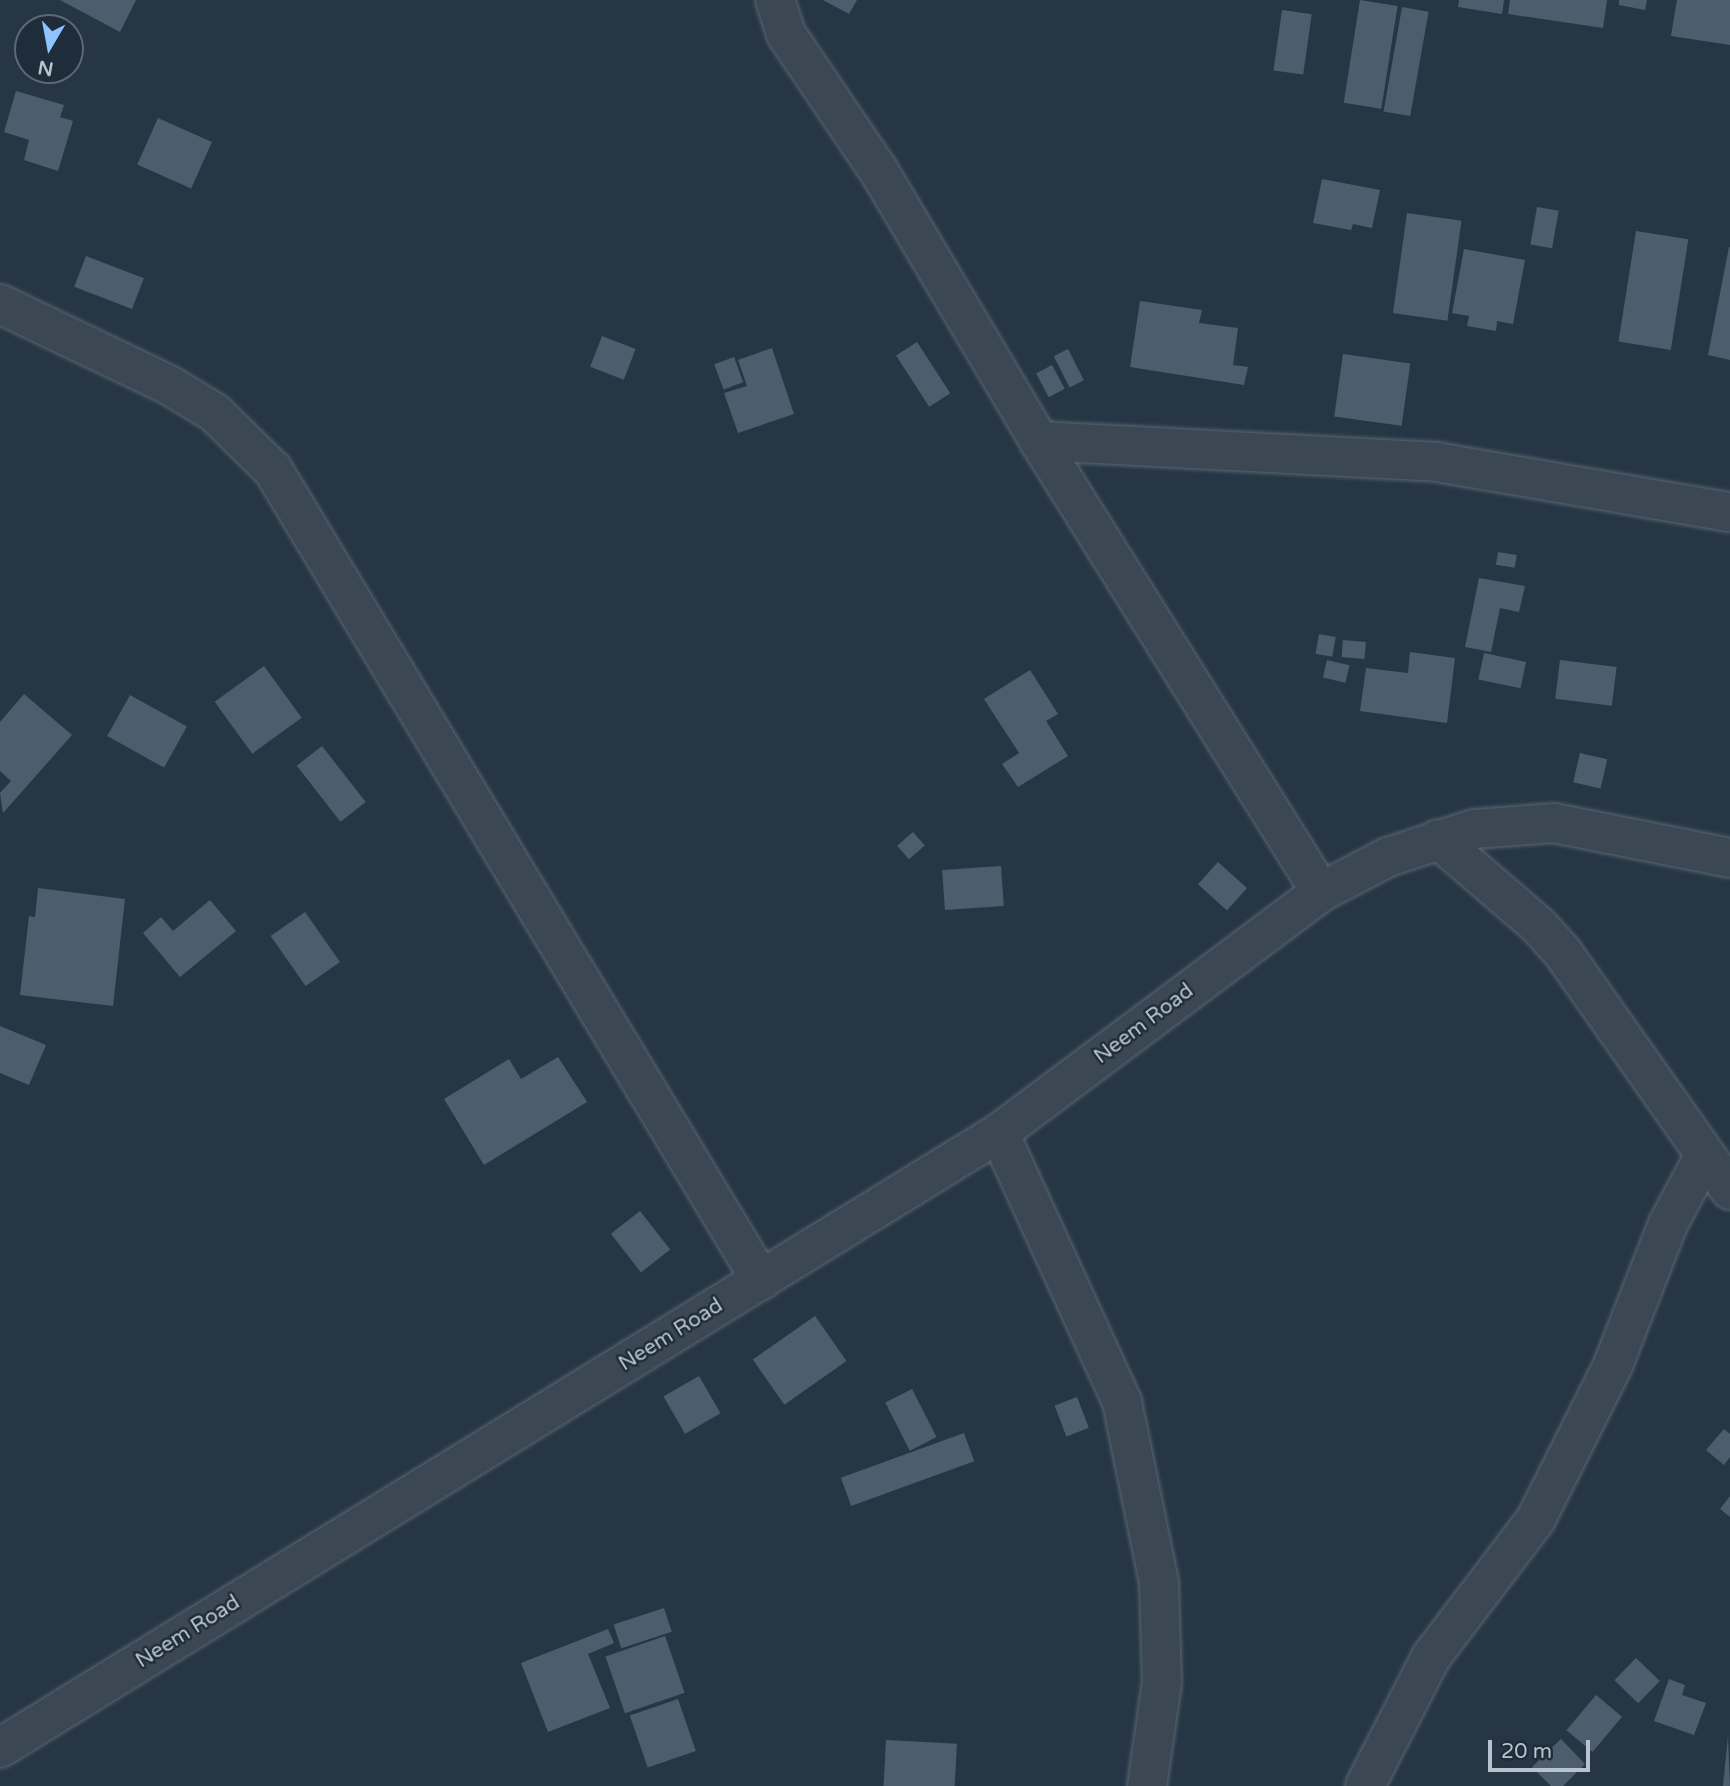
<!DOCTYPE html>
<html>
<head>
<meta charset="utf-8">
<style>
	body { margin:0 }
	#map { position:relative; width:1730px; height:1786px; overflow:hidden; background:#263645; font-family:"Varela Round",sans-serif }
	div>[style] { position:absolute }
	.building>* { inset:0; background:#4c5e6d; transform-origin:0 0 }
	.roads { filter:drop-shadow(0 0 2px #596671) drop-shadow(0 0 2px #596671) }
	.street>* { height:38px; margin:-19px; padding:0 19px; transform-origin:19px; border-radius:19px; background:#3b4854 }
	span { translate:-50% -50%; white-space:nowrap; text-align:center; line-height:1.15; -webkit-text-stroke:5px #1f2d3a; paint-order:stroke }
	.street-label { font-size:21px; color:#b8c3cd }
	.north { position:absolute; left:14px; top:14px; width:70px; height:70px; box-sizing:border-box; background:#1f2d3a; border:2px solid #5c6975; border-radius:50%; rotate:190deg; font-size:19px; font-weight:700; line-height:28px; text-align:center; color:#b8c3cd }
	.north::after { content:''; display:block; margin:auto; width:24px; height:32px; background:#8ec4fd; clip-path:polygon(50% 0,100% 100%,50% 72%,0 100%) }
	.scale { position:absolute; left:1488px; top:1740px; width:102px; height:32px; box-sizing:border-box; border:4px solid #b8c3cd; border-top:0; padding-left:9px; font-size:21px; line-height:24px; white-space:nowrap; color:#b8c3cd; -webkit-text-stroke:5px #1f2d3a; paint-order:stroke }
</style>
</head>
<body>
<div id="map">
	<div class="building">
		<div style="clip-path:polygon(60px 0,136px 0,120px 32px)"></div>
		<div style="clip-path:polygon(823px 0,857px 0,849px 14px)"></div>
		<div style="left:1360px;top:0;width:38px;height:104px;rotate:9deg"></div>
		<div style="clip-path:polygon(1459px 0,1504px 0,1502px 14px,1458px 7px)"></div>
		<div style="clip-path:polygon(1510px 0,1607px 0,1603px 28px,1508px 14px)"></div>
		<div style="clip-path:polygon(1619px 0,1647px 0,1645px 10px,1619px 5px)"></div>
		<div style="clip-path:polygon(1677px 0,1730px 0,1730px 45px,1671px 36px)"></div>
		<div style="left:1402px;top:7px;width:27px;height:106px;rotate:10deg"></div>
		<div style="left:1282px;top:10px;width:30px;height:61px;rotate:8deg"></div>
		<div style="clip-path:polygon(16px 91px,64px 105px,60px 117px,73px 121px,58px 171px,24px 160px,29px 140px,4px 132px)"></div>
		<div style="left:158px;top:118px;width:59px;height:51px;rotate:24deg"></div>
		<div style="clip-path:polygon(1322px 179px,1380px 190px,1372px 228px,1353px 224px,1351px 230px,1313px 223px)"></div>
		<div style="left:1537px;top:207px;width:22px;height:38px;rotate:10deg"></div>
		<div style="left:1407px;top:213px;width:55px;height:101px;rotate:8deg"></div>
		<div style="left:1636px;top:231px;width:53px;height:112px;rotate:9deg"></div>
		<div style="clip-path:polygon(1729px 247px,1730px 247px,1730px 360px,1708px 355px)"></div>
		<div style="clip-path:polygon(1464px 249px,1525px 260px,1513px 324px,1497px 321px,1496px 331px,1467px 326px,1469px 316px,1452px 313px)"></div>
		<div style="left:86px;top:256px;width:62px;height:33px;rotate:21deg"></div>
		<div style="clip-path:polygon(1140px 301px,1202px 310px,1199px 323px,1238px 328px,1233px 365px,1248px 367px,1244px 385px,1130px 367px)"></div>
		<div style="left:602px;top:336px;width:36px;height:33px;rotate:21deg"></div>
		<div style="left:917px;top:342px;width:61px;height:25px;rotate:57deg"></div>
		<div style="clip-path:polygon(772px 348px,794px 414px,738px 433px,724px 393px,747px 386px,738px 360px)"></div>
		<div style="left:1068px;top:349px;width:35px;height:16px;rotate:63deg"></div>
		<div style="left:1343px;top:354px;width:68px;height:63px;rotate:8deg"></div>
		<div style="left:734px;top:357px;width:27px;height:21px;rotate:70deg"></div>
		<div style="left:1052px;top:365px;width:27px;height:18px;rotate:62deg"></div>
		<div style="left:1498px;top:552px;width:19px;height:13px;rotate:9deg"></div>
		<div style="clip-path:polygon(1479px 578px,1525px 586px,1519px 612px,1500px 608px,1491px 652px,1465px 647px)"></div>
		<div style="left:1319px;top:634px;width:17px;height:20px;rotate:10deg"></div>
		<div style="left:1343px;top:640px;width:23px;height:17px;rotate:5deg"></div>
		<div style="clip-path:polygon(1410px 652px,1455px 658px,1447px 723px,1360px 711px,1366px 668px,1408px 673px)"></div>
		<div style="left:1484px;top:653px;width:43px;height:27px;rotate:12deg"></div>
		<div style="left:1327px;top:660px;width:23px;height:18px;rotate:13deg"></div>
		<div style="left:1560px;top:660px;width:57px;height:39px;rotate:7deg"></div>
		<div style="left:264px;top:666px;width:64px;height:61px;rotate:54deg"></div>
		<div style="clip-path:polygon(1030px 670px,1058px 714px,1046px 721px,1068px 756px,1018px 787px,1002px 764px,1019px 753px,984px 699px)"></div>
		<div style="clip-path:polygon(24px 694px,72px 735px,3px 813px,0 793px,11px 781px,0 771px,0 722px)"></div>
		<div style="left:130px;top:695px;width:65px;height:47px;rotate:29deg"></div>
		<div style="left:322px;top:746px;width:71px;height:32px;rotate:52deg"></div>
		<div style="left:1580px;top:753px;width:28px;height:30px;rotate:13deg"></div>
		<div style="left:913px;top:832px;width:18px;height:21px;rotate:49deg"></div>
		<div style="left:1218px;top:862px;width:39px;height:30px;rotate:42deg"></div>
		<div style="left:1001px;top:866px;width:40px;height:59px;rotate:86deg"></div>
		<div style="clip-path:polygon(38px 888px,125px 899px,113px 1006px,20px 995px,29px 916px,35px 917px)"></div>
		<div style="clip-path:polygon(210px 900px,236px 931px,180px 977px,143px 933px,161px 917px,173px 931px)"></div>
		<div style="left:305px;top:912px;width:61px;height:42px;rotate:55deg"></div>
		<div style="clip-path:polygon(0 1026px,46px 1045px,29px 1085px,0 1073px)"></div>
		<div style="clip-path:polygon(558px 1057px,587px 1102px,484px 1165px,444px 1099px,509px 1059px,521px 1079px)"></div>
		<div style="left:640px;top:1211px;width:49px;height:37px;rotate:52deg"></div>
		<div style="left:815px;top:1316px;width:55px;height:76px;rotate:55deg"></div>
		<div style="left:699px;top:1376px;width:43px;height:41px;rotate:60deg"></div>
		<div style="left:912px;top:1389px;width:54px;height:30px;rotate:63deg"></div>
		<div style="left:1077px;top:1397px;width:33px;height:24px;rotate:69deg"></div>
		<div style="clip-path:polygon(1724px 1429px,1730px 1434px,1730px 1457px,1724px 1465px,1706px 1450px)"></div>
		<div style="left:964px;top:1433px;width:30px;height:131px;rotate:70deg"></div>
		<div style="clip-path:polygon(1730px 1496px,1730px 1517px,1720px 1509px)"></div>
		<div style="left:664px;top:1608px;width:25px;height:53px;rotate:72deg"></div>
		<div style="clip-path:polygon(608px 1629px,614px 1643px,588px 1654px,610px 1708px,548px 1732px,521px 1663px)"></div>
		<div style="left:665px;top:1636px;width:60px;height:63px;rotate:71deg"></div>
		<div style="left:1636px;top:1658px;width:33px;height:31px;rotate:44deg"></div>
		<div style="clip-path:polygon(1669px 1679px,1685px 1685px,1682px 1695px,1706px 1703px,1694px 1735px,1654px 1721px)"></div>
		<div style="left:1596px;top:1695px;width:34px;height:46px;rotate:40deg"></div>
		<div style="left:678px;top:1699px;width:55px;height:51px;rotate:71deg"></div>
		<div style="clip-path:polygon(1728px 1736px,1730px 1786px,1723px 1786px)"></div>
		<div style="clip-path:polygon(1561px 1739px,1585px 1764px,1563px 1786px,1551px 1786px,1532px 1767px)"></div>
		<div style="left:886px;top:1740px;width:71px;height:46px;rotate:3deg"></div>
	</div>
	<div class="roads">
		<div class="street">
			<div style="left:775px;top:0;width:36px;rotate:72deg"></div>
			<div style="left:786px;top:34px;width:168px;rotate:55.9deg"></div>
			<div style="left:880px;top:173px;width:312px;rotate:59.3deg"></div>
			<div style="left:1039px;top:441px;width:532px;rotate:57.98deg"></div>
			<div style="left:0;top:304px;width:187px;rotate:25.6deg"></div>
			<div style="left:169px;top:385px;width:54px;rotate:31.3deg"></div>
			<div style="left:215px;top:413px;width:81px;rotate:44.5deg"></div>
			<div style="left:273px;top:470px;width:946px;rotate:58.93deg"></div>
			<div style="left:1039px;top:441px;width:398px;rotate:3deg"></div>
			<div style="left:1436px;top:462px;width:298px;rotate:9.7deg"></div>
			<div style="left:1438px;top:839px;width:132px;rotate:40.7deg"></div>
			<div style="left:1538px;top:925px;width:38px;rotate:48deg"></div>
			<div style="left:1563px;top:953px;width:290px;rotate:54.8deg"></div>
			<div style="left:999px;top:1133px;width:296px;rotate:65.4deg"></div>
			<div style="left:1122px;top:1402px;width:185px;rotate:78.4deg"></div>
			<div style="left:1159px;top:1583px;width:99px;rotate:88.3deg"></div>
			<div style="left:1162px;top:1682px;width:105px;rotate:98.2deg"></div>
			<div style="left:0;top:1748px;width:1173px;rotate:-31.62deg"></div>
			<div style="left:999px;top:1133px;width:402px;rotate:-36.8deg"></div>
			<div style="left:1321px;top:892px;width:76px;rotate:-27.6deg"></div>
			<div style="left:1388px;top:857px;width:90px;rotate:-18deg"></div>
			<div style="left:1474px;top:829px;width:80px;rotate:-4.3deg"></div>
			<div style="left:1554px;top:823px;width:179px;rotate:11.2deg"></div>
			<div style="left:1365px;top:1786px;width:145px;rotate:-62.9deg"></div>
			<div style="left:1431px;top:1657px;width:173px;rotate:-52.7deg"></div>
			<div style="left:1536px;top:1519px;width:172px;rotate:-63.4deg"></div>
			<div style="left:1613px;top:1365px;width:151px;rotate:-68.7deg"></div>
			<div style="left:1668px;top:1224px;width:78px;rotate:-61.8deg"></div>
		</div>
	</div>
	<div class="street-label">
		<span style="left:1144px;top:1024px;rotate:-37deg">Neem Road</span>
		<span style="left:671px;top:1335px;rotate:-32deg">Neem Road</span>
		<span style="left:188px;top:1632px;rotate:-32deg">Neem Road</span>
	</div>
	<div class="north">N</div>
	<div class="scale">20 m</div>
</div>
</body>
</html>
